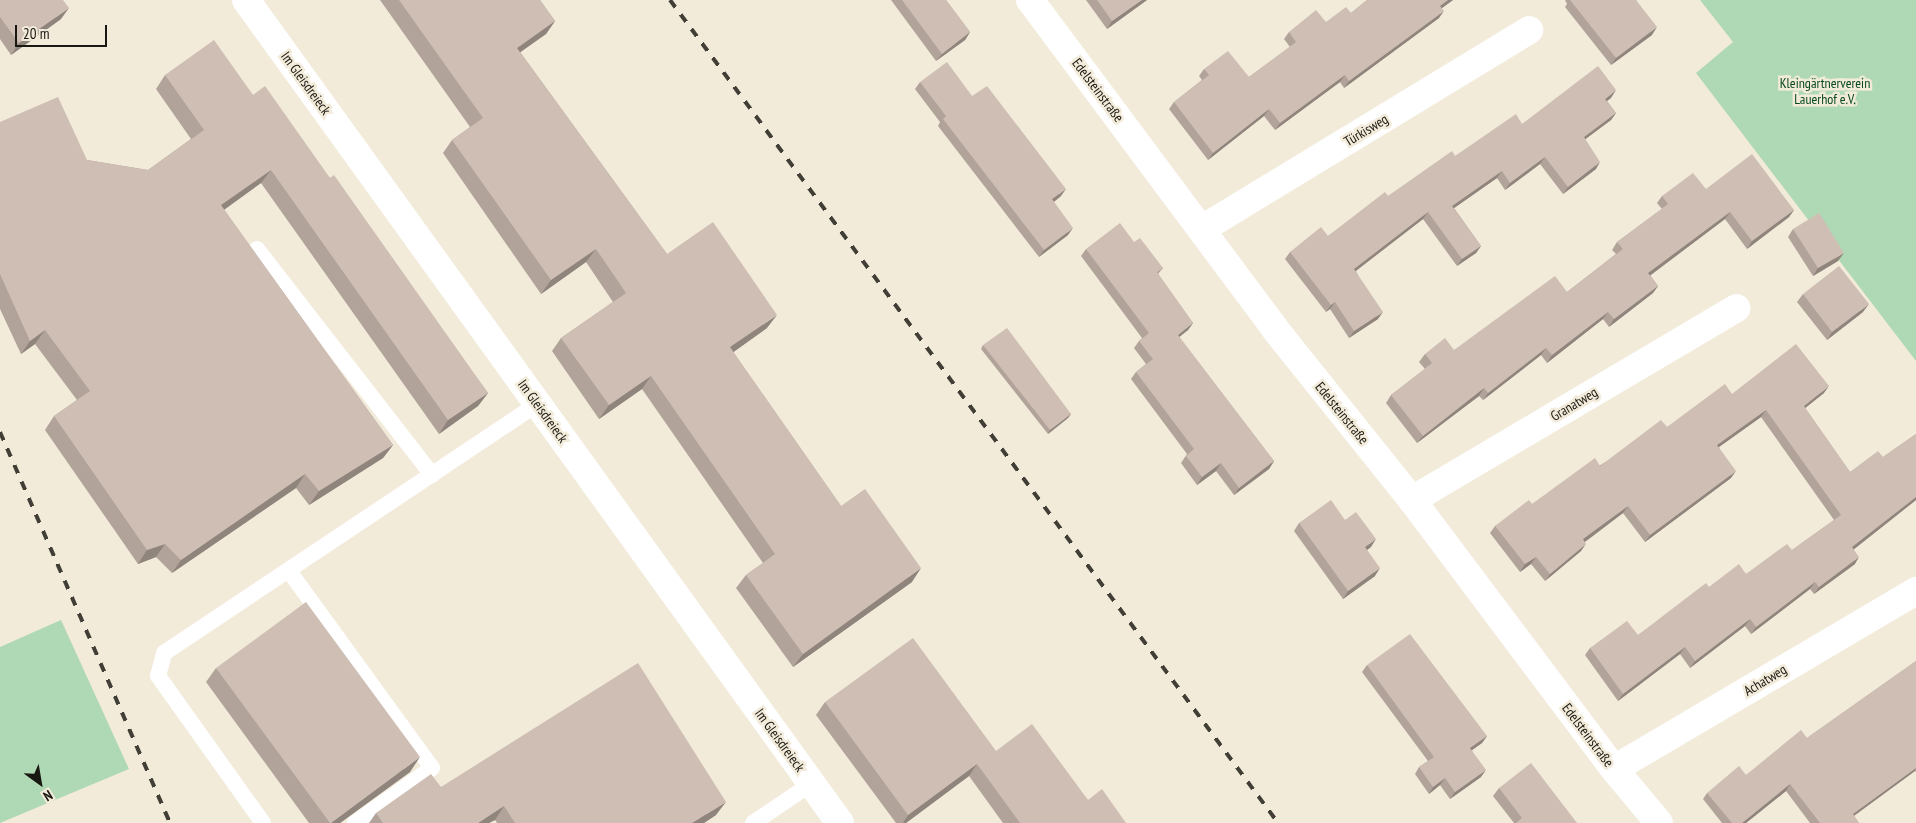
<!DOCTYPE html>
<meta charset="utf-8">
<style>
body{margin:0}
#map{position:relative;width:1916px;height:823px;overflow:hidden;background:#f2ebda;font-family:"PT Sans Narrow",sans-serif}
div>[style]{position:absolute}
.green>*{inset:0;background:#afd8b4}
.service>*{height:16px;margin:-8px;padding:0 8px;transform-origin:8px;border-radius:8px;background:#fff}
.minor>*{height:28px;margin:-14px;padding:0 14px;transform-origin:14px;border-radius:14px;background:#fff}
.rail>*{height:4px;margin-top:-2px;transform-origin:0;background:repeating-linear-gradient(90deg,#413e36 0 9px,transparent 0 18px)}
.wall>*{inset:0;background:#b1a39a}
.shaded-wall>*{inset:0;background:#90857d}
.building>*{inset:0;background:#cebeb3}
span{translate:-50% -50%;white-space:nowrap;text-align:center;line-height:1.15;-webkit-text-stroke:5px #f2ebda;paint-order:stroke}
.street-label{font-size:14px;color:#191711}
.park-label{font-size:14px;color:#074a1d}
.north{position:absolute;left:15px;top:758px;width:50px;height:50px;-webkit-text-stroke:4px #f2ebda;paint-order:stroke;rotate:148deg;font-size:14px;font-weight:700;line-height:20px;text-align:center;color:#191711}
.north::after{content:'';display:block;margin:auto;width:18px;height:22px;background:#191711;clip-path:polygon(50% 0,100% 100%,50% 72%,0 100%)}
.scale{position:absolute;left:15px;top:25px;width:92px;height:22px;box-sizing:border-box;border:2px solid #191711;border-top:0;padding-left:6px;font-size:15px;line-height:18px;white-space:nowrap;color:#191711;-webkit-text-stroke:4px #f2ebda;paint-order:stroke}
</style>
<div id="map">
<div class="green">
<div style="clip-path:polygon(1700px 0,1916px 0,1916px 361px,1696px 73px,1733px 42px)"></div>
<div style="clip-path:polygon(61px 620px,129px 769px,0 823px,0 647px)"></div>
</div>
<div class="service">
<div style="left:257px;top:249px;width:286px;rotate:52.2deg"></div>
<div style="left:289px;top:571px;width:243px;rotate:54deg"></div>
<div style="left:432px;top:768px;width:95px;rotate:144.5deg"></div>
<div style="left:263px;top:823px;width:181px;rotate:-125.5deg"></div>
<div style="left:158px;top:676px;width:24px;rotate:-75deg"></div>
<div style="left:164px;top:653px;width:448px;rotate:-33.7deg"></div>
<div style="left:753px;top:823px;width:70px;rotate:-33.9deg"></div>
</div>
<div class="minor">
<div style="left:246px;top:0;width:1015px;rotate:54.18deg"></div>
<div style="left:1030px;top:0;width:410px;rotate:53.3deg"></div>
<div style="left:1275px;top:329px;width:219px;rotate:51.3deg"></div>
<div style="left:1412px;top:500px;width:336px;rotate:53.1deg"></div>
<div style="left:1614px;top:769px;width:70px;rotate:50.2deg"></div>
<div style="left:1202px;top:229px;width:383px;rotate:-31.3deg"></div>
<div style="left:1412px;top:500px;width:377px;rotate:-30.6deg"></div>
<div style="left:1614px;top:769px;width:351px;rotate:-30.5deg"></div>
</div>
<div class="rail">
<div style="left:670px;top:0;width:1023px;rotate:53.54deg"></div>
<div style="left:0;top:432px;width:426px;rotate:66.5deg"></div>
</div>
<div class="wall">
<div style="clip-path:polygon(0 0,61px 19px,11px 55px,0 39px)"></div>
<div style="clip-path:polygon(380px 0,540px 0,555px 21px,546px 34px,520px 52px,667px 254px,767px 328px,733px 352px,841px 506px,912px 582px,793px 667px,736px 588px,746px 575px,763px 563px,642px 389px,599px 419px,552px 351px,561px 338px,613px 302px,586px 262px,541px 294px,443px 153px,452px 140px,470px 127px)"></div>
<div style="clip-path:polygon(891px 0,946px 0,970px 32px,965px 40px,936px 61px)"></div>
<div style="clip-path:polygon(1086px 0,1147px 0,1107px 29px)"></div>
<div style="clip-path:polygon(1367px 0,1453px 0,1442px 8px,1439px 18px,1344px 88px,1340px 82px,1275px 130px,1264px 116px,1208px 160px,1169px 109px,1174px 102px,1202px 80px,1199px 76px,1204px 69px,1249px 77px,1290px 47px,1284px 39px,1289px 32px,1326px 22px,1351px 13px)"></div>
<div style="clip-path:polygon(1565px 0,1636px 0,1652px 35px,1611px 65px,1565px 7px,1567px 4px)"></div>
<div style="clip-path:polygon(165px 75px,253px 95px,330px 178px,488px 393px,478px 406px,439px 434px,261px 183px,224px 210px,393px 445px,383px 458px,309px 505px,296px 488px,172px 573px,156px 557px,138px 564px,45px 430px,54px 416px,77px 400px,35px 344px,21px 354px,0 309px,0 122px,87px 160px,148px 170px,191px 139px,156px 89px)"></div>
<div style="clip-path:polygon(920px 82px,972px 96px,1061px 196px,1054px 202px,1068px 235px,1039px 257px,938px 126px,940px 122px,915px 89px)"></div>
<div style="clip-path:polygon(1611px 98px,1607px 101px,1616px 113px,1611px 120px,1585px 139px,1596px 169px,1563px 194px,1540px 164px,1505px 190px,1497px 178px,1454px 208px,1481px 246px,1476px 253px,1457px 266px,1423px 219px,1356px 271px,1378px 319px,1349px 338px,1330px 309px,1326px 312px,1285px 259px,1290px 252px,1328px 236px,1388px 196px,1455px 156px,1522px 124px)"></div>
<div style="clip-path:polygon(1706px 189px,1794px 210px,1789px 217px,1747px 249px,1725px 219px,1650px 275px,1658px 286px,1653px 293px,1609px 327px,1603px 319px,1547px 363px,1541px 355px,1483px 400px,1479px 396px,1417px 443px,1386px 403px,1391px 395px,1425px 369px,1419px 362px,1425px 354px,1454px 350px,1567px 292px,1616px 254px,1612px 250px,1617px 242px,1662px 209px,1657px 203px,1662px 196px)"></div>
<div style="clip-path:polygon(1793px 229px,1838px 261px,1813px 276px,1788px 237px)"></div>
<div style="clip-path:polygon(1134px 242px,1163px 268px,1158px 274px,1193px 323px,1188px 330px,1179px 337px,1274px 461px,1269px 469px,1234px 495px,1216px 471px,1197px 485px,1181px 463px,1187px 454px,1131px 379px,1136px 372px,1146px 364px,1134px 348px,1139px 341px,1142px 338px,1081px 256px,1086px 249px)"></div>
<div style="clip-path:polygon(1803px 294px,1863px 312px,1827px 340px,1797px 302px)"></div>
<div style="clip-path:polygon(983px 345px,1071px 414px,1068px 418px,1048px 434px,981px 349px)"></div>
<div style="clip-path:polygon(1824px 393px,1805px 408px,1850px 472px,1883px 457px,1916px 434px,1916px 500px,1854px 549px,1855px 564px,1814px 594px,1810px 589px,1751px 634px,1745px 626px,1690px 668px,1680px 654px,1618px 701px,1585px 655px,1590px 648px,1638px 635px,1709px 587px,1746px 574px,1792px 550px,1834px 520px,1761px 417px,1719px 447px,1731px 478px,1645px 542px,1623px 513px,1585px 542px,1581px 551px,1545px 581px,1531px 564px,1520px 572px,1490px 533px,1495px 526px,1532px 504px,1667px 427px,1732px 394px)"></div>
<div style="clip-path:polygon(1345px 520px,1371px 547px,1367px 550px,1375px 576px,1343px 599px,1294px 531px,1299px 523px)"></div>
<div style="clip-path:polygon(1916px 661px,1916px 772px,1915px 771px,1854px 816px,1859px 823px,1810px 823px,1786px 791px,1746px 823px,1722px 823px,1703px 799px,1707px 793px,1746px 775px,1807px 738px)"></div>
<div style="clip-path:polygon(1367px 665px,1487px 736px,1482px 743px,1472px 750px,1481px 777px,1450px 799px,1440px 785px,1429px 794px,1415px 774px,1419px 767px,1428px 761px,1362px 672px)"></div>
<div style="clip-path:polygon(216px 668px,410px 772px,340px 823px,309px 823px,206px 682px)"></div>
<div style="clip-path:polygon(825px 702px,996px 751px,1088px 800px,1126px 823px,1003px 823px,969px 776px,906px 823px,896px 823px,816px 715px)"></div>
<div style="clip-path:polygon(441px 787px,716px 815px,704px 823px,497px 823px,495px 820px,489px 823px,369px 823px,376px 813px)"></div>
<div style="clip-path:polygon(1499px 788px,1577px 823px,1514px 823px,1493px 796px)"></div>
</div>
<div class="shaded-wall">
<div style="clip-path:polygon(1142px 0,1147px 0,1107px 29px,1112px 21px)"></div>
<div style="clip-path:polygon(1448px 0,1453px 0,1435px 13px,1440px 6px)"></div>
<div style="clip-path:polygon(69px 8px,61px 19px,11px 55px,19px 43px)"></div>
<div style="clip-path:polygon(1444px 11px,1439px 18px,1344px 88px,1349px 81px)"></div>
<div style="clip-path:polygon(555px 21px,546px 34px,508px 61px,517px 48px)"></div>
<div style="clip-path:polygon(1657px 27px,1652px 35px,1611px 65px,1616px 58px)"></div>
<div style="clip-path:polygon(970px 32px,965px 40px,936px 61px,942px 54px)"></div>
<div style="clip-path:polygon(1345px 75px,1340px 82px,1275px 130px,1280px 123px)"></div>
<div style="clip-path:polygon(1616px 90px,1611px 98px,1600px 106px,1605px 99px)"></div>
<div style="clip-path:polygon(1269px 109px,1264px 116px,1208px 160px,1213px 153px)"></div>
<div style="clip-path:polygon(1616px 113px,1611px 120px,1579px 144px,1584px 137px)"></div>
<div style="clip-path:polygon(1545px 157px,1540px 164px,1505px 190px,1510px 183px)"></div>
<div style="clip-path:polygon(1600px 162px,1596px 169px,1563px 194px,1568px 187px)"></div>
<div style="clip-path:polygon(271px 170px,261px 183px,211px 219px,221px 205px)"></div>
<div style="clip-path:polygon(1502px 171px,1497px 178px,1447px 213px,1452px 206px)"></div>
<div style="clip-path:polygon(1066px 189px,1061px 196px,1047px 207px,1052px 199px)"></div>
<div style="clip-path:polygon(1794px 210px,1789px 217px,1747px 249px,1752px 241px)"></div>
<div style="clip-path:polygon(1428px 212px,1423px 219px,1349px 276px,1354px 269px)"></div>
<div style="clip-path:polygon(1730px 212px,1725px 219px,1643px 281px,1648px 273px)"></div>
<div style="clip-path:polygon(1073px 228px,1068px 235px,1039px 257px,1044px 250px)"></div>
<div style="clip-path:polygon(1481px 246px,1476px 253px,1457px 266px,1462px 259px)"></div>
<div style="clip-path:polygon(596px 249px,586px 262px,541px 294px,551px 280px)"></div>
<div style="clip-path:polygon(1844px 253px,1838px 261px,1813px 276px,1818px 268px)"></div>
<div style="clip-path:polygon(1658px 286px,1653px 293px,1609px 327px,1614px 319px)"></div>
<div style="clip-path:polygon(1335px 302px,1330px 309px,1326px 312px,1331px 305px)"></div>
<div style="clip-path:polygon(1869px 304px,1863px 312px,1827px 340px,1832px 332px)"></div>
<div style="clip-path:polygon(1383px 312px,1378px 319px,1349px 338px,1354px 331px)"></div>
<div style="clip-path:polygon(1608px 312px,1603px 319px,1547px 363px,1552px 355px)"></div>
<div style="clip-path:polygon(777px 315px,767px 328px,721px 361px,730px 347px)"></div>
<div style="clip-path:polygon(1193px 323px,1188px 330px,1173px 342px,1178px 335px)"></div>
<div style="clip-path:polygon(45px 330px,35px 344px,21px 354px,30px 341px)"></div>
<div style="clip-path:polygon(1546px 348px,1541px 355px,1483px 400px,1488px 393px)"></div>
<div style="clip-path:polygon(651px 376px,642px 389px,599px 419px,609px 405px)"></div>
<div style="clip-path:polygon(1829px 386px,1824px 393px,1799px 413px,1804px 406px)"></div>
<div style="clip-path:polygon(1484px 388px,1479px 396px,1417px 443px,1423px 436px)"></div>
<div style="clip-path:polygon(488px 393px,478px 406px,439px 434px,448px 420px)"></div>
<div style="clip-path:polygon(1766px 410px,1761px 417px,1712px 452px,1717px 445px)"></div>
<div style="clip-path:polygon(1071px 414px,1068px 418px,1048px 434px,1050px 430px)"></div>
<div style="clip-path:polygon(393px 445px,383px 458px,309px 505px,319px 491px)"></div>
<div style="clip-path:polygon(1274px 461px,1269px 469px,1234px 495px,1239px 488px)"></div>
<div style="clip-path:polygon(1221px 463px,1216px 471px,1197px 485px,1202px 477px)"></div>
<div style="clip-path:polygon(1736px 471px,1731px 478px,1645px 542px,1650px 535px)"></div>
<div style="clip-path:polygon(305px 474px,296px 488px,172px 573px,181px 560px)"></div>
<div style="clip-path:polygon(1916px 497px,1916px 500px,1848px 554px,1852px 547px)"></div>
<div style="clip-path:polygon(1628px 506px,1623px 513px,1578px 547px,1583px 539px)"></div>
<div style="clip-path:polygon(1376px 539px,1371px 547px,1360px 555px,1365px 547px)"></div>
<div style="clip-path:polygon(165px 544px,156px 557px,138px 564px,147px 550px)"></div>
<div style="clip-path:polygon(1586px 544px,1581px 551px,1545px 581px,1550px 574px)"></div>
<div style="clip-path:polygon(1536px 557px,1531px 564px,1520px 572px,1525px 564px)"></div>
<div style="clip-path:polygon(1859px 557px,1855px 564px,1814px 594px,1819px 587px)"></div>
<div style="clip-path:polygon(921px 568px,912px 582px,793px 667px,803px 654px)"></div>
<div style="clip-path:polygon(1380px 568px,1375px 576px,1343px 599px,1348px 591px)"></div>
<div style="clip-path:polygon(1815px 582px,1810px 589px,1751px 634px,1756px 627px)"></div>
<div style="clip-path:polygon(1750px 619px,1745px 626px,1690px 668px,1695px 661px)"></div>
<div style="clip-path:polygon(1685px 647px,1680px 654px,1618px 701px,1623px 694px)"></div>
<div style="clip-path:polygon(1487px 736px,1482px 743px,1465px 755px,1470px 748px)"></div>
<div style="clip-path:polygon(420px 757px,410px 772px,340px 823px,331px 823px)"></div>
<div style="clip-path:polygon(977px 764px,969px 776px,906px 823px,903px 823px,908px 815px)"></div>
<div style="clip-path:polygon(1916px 768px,1915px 771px,1848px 820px,1853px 814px)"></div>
<div style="clip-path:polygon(1486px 770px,1481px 777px,1450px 799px,1455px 792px)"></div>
<div style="clip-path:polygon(1445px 778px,1440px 785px,1429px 794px,1433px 787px)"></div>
<div style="clip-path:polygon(1790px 784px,1786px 791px,1746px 823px,1742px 823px)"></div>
<div style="clip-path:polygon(726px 802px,716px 815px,704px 823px,692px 823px)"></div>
<div style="clip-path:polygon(504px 806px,495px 820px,489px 823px,478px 823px)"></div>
</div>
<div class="building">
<div style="clip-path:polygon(0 0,63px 0,69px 8px,19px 43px,0 17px)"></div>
<div style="clip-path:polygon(399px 0,540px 0,555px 21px,517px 48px,667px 254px,713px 222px,777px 315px,730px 347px,841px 506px,865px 489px,921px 568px,803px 654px,746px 575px,775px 554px,651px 376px,609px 405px,561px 338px,626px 293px,596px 249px,551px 280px,452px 140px,483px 118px)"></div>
<div style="clip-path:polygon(902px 0,946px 0,970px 32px,942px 54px)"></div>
<div style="clip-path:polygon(1097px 0,1142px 0,1112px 21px)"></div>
<div style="clip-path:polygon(1367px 0,1448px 0,1440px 6px,1444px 11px,1349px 81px,1345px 75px,1280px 123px,1269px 109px,1213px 153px,1174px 102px,1209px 75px,1204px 69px,1228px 51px,1249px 77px,1296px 42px,1289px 32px,1316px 10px,1326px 22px,1346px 7px,1351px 13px)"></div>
<div style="clip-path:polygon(1570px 0,1636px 0,1657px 27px,1616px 58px)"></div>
<div style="clip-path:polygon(214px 40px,253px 95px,265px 86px,330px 178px,334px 175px,488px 393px,448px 420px,271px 170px,221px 205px,393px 445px,319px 491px,305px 474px,181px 560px,165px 544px,147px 550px,54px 416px,90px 391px,45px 330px,30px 341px,0 274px,0 122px,58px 97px,87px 160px,148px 170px,204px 130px,165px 75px)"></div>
<div style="clip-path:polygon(947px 62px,972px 96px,987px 86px,1066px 189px,1052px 199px,1073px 228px,1044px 250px,943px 119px,946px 116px,920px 82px)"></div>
<div style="clip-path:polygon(1598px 66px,1616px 90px,1605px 99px,1616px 113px,1584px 137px,1600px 162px,1568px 187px,1545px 157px,1510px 183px,1502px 171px,1452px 206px,1481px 246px,1462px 259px,1428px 212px,1354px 269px,1383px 312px,1354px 331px,1335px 302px,1331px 305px,1290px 252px,1321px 227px,1328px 236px,1385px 192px,1388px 196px,1452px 151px,1455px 156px,1516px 114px,1522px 124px)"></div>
<div style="clip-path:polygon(1752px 154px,1794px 210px,1752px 241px,1730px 212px,1648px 273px,1658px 286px,1614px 319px,1608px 312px,1552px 355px,1546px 348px,1488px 393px,1484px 388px,1423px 436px,1391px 395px,1432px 363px,1425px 354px,1445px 338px,1454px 350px,1555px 276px,1567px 292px,1623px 249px,1617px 242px,1668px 204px,1662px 196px,1693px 173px,1706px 189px)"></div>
<div style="clip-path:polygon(1819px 213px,1844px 253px,1818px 268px,1793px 229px)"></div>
<div style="clip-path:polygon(1120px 223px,1134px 242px,1140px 238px,1163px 268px,1157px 272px,1193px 323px,1178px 335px,1274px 461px,1239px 488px,1221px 463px,1202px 477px,1186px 456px,1194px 449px,1136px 372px,1153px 359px,1139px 341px,1149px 333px,1086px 249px)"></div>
<div style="clip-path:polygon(1839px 266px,1869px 304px,1832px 332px,1803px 294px)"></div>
<div style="clip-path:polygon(1007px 328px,1071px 414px,1050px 430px,983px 345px)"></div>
<div style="clip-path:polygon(1796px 344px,1829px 386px,1804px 406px,1850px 472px,1878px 451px,1883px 457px,1916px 434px,1916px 497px,1852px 547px,1859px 557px,1819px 587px,1815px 582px,1756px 627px,1750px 619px,1695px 661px,1685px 647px,1623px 694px,1590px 648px,1627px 621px,1638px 635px,1706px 583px,1709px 587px,1739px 564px,1746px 574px,1787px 544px,1792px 550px,1841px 515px,1766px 410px,1717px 445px,1736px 471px,1650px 535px,1628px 506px,1583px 539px,1586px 544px,1550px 574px,1536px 557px,1525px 564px,1495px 526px,1529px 500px,1532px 504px,1595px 458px,1600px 466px,1661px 420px,1667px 427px,1725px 384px,1732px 394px)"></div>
<div style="clip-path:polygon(1331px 500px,1345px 520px,1356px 512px,1376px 539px,1365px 547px,1380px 568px,1348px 591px,1299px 523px)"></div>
<div style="clip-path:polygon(306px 602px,420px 757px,331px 823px,330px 823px,216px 668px)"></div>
<div style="clip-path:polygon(1410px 634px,1487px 736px,1470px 748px,1486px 770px,1455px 792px,1445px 778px,1433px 787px,1419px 767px,1434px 757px,1367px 665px)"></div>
<div style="clip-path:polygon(913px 638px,996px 751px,1032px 724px,1088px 800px,1102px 789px,1126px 823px,1020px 823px,977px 764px,908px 815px,825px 702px)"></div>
<div style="clip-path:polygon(1916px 661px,1916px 768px,1853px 814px,1859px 823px,1820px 823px,1790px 784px,1742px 823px,1732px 823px,1707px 793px,1739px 766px,1746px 775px,1801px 730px,1807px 738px)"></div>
<div style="clip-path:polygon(638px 663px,726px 802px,692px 823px,515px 823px,504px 806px,478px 823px,383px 823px,376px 813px,431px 774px,441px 787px)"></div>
<div style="clip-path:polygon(1531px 763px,1577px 823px,1516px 823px,1522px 818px,1499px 788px)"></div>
</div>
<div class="street-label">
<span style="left:306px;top:83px;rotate:54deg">Im Gleisdreieck</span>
<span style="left:1098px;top:90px;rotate:53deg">Edelsteinstraße</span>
<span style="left:1366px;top:130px;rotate:-31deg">Türkisweg</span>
<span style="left:1574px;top:404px;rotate:-31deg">Granatweg</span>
<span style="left:543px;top:411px;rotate:54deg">Im Gleisdreieck</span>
<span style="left:1342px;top:413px;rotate:51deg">Edelsteinstraße</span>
<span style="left:1765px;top:680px;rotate:-31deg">Achatweg</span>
<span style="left:1588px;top:735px;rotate:53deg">Edelsteinstraße</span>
<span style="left:780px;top:740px;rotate:54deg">Im Gleisdreieck</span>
</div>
<div class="park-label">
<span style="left:1825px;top:91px">Kleingärtnerverein<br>Lauerhof e.V.</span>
</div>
<div class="north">N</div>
<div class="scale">20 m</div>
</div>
